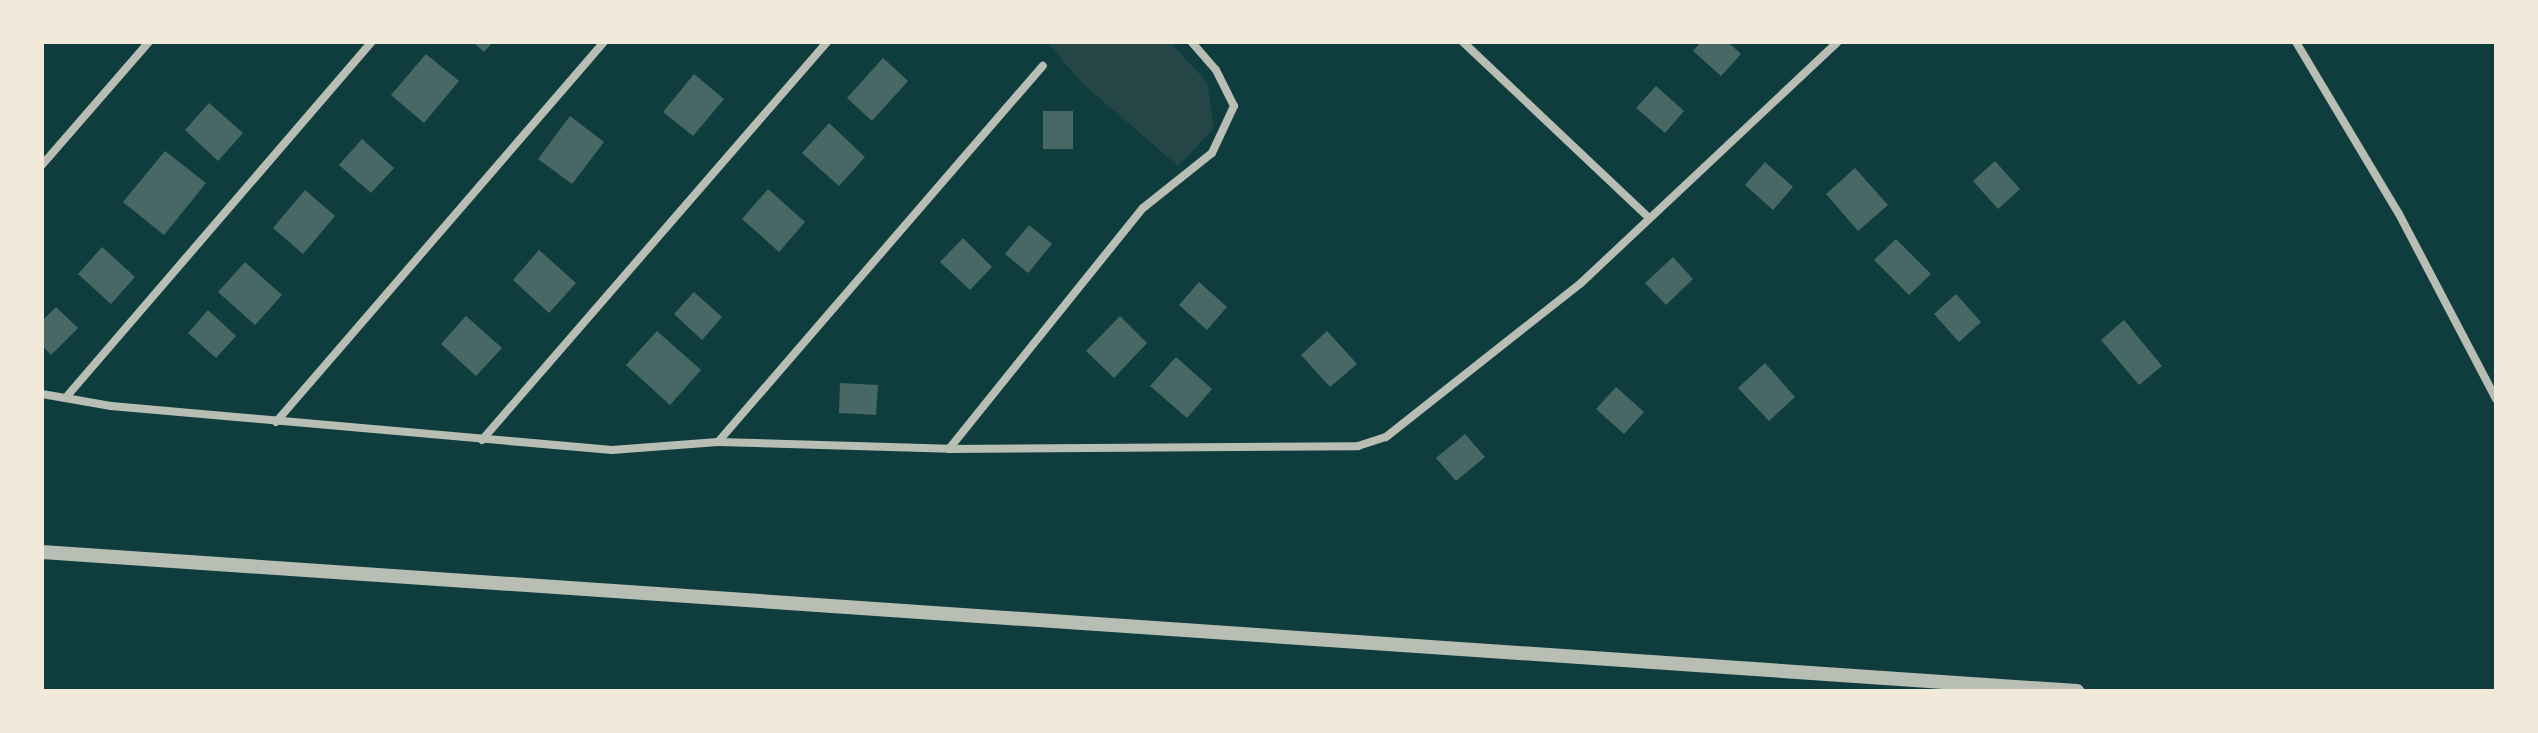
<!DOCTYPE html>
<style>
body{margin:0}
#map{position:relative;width:2538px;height:733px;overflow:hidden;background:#0f3d3e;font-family:"Work Sans",sans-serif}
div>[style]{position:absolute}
.green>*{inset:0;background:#244646}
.building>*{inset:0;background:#486865}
.minor>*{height:8px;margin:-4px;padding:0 4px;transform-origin:4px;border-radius:4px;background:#b8beb3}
.tertiary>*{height:14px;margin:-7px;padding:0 7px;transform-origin:7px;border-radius:7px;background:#b8beb3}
span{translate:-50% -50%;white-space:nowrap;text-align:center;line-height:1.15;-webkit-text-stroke:7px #f1e9da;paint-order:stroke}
.frame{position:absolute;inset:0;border:44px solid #f1e9da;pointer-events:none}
</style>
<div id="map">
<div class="green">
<div style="clip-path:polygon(1047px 42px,1170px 42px,1207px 82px,1214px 128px,1178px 166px,1082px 83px)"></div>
</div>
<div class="building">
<div style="clip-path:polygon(473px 42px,493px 42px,484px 52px)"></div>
<div style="clip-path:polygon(1701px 42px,1728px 42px,1741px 54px,1721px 76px,1693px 51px)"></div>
<div style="clip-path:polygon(426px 54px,459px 81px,424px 123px,391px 95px)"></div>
<div style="clip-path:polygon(883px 58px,908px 81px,872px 121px,847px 98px)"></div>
<div style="clip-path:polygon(694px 74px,724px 99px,693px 136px,663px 112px)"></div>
<div style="clip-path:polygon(1656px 86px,1684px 111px,1665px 133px,1636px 108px)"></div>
<div style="clip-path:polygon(209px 103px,243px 133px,218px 161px,185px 130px)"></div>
<div style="clip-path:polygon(1043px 111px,1073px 111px,1073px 149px,1043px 149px)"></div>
<div style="clip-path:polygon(570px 116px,604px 142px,572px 184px,538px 159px)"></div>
<div style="clip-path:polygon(829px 123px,865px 157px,839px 186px,802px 153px)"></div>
<div style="clip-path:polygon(362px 139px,394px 168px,371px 193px,339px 165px)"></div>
<div style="clip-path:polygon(165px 151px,206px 183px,164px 235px,123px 202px)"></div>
<div style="clip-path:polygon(1995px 161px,2020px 189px,1998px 209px,1973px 181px)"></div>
<div style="clip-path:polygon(1765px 162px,1793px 187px,1773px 210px,1745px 185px)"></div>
<div style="clip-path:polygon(1855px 168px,1888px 205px,1858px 231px,1826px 194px)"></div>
<div style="clip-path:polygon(768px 189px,805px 222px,779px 252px,742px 219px)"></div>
<div style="clip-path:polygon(305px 190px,335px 216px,303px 254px,273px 228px)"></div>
<div style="clip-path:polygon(1029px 225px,1052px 244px,1028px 273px,1005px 254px)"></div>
<div style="clip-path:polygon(963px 238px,992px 267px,970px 290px,940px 262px)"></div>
<div style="clip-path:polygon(1896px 239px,1931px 274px,1909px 295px,1874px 260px)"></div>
<div style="clip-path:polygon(102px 247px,135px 277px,111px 304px,78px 274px)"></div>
<div style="clip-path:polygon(539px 250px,576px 283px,549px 313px,513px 280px)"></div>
<div style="clip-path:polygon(1673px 257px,1693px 279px,1666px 305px,1645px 283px)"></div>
<div style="clip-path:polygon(245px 262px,282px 295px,255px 325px,218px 292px)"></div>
<div style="clip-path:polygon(1199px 282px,1227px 307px,1207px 330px,1179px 305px)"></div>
<div style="clip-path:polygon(694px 292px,722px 317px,702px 340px,674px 314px)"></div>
<div style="clip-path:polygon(1956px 294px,1981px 322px,1959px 342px,1934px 314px)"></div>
<div style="clip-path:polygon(56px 307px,78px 328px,51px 355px,42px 346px,42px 321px)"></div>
<div style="clip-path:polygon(208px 310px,236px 336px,216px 358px,188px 333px)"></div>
<div style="clip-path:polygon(466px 316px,502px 348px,476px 376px,441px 344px)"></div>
<div style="clip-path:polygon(1120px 316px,1147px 343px,1114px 378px,1086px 351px)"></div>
<div style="clip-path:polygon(2124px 320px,2162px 366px,2139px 385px,2101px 340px)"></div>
<div style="clip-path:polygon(657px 331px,701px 370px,670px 405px,626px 365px)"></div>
<div style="clip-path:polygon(1327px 331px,1357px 364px,1330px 387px,1301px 355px)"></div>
<div style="clip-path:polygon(1176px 357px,1212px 389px,1187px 418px,1150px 386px)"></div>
<div style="clip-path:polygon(1765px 363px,1795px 397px,1769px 421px,1738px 388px)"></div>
<div style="clip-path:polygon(840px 383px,878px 385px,876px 415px,839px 413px)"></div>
<div style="clip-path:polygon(1616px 387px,1644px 412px,1624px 434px,1596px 409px)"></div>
<div style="clip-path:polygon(1465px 434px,1485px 457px,1456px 481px,1436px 458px)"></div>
</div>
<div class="minor">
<div style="left:1463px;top:42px;width:256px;rotate:43.4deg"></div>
<div style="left:2296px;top:42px;width:200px;rotate:59.1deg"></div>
<div style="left:2399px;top:214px;width:209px;rotate:62.3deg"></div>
<div style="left:42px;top:165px;width:163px;rotate:-49deg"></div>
<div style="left:42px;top:394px;width:70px;rotate:9.9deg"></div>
<div style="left:111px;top:406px;width:503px;rotate:5.02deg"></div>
<div style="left:612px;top:450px;width:106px;rotate:-4.3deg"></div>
<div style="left:718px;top:442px;width:231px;rotate:1.7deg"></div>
<div style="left:949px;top:449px;width:409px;rotate:-0.4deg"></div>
<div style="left:1358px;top:446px;width:29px;rotate:-18deg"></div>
<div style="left:1386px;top:437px;width:248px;rotate:-38.3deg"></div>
<div style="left:1581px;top:283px;width:352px;rotate:-43.2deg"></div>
<div style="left:68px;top:395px;width:466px;rotate:-49.3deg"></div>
<div style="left:276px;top:422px;width:502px;rotate:-49.2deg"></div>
<div style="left:482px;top:440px;width:527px;rotate:-49.08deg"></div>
<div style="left:718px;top:442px;width:497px;rotate:-49.2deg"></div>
<div style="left:949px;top:449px;width:309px;rotate:-51.2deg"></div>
<div style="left:1143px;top:208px;width:88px;rotate:-38.6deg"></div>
<div style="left:1212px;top:153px;width:52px;rotate:-64.9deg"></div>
<div style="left:1234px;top:106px;width:40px;rotate:-116.6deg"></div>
<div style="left:1216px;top:70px;width:37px;rotate:-131deg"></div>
</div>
<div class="tertiary">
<div style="left:42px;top:552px;width:2040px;rotate:3.91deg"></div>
</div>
<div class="frame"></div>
</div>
